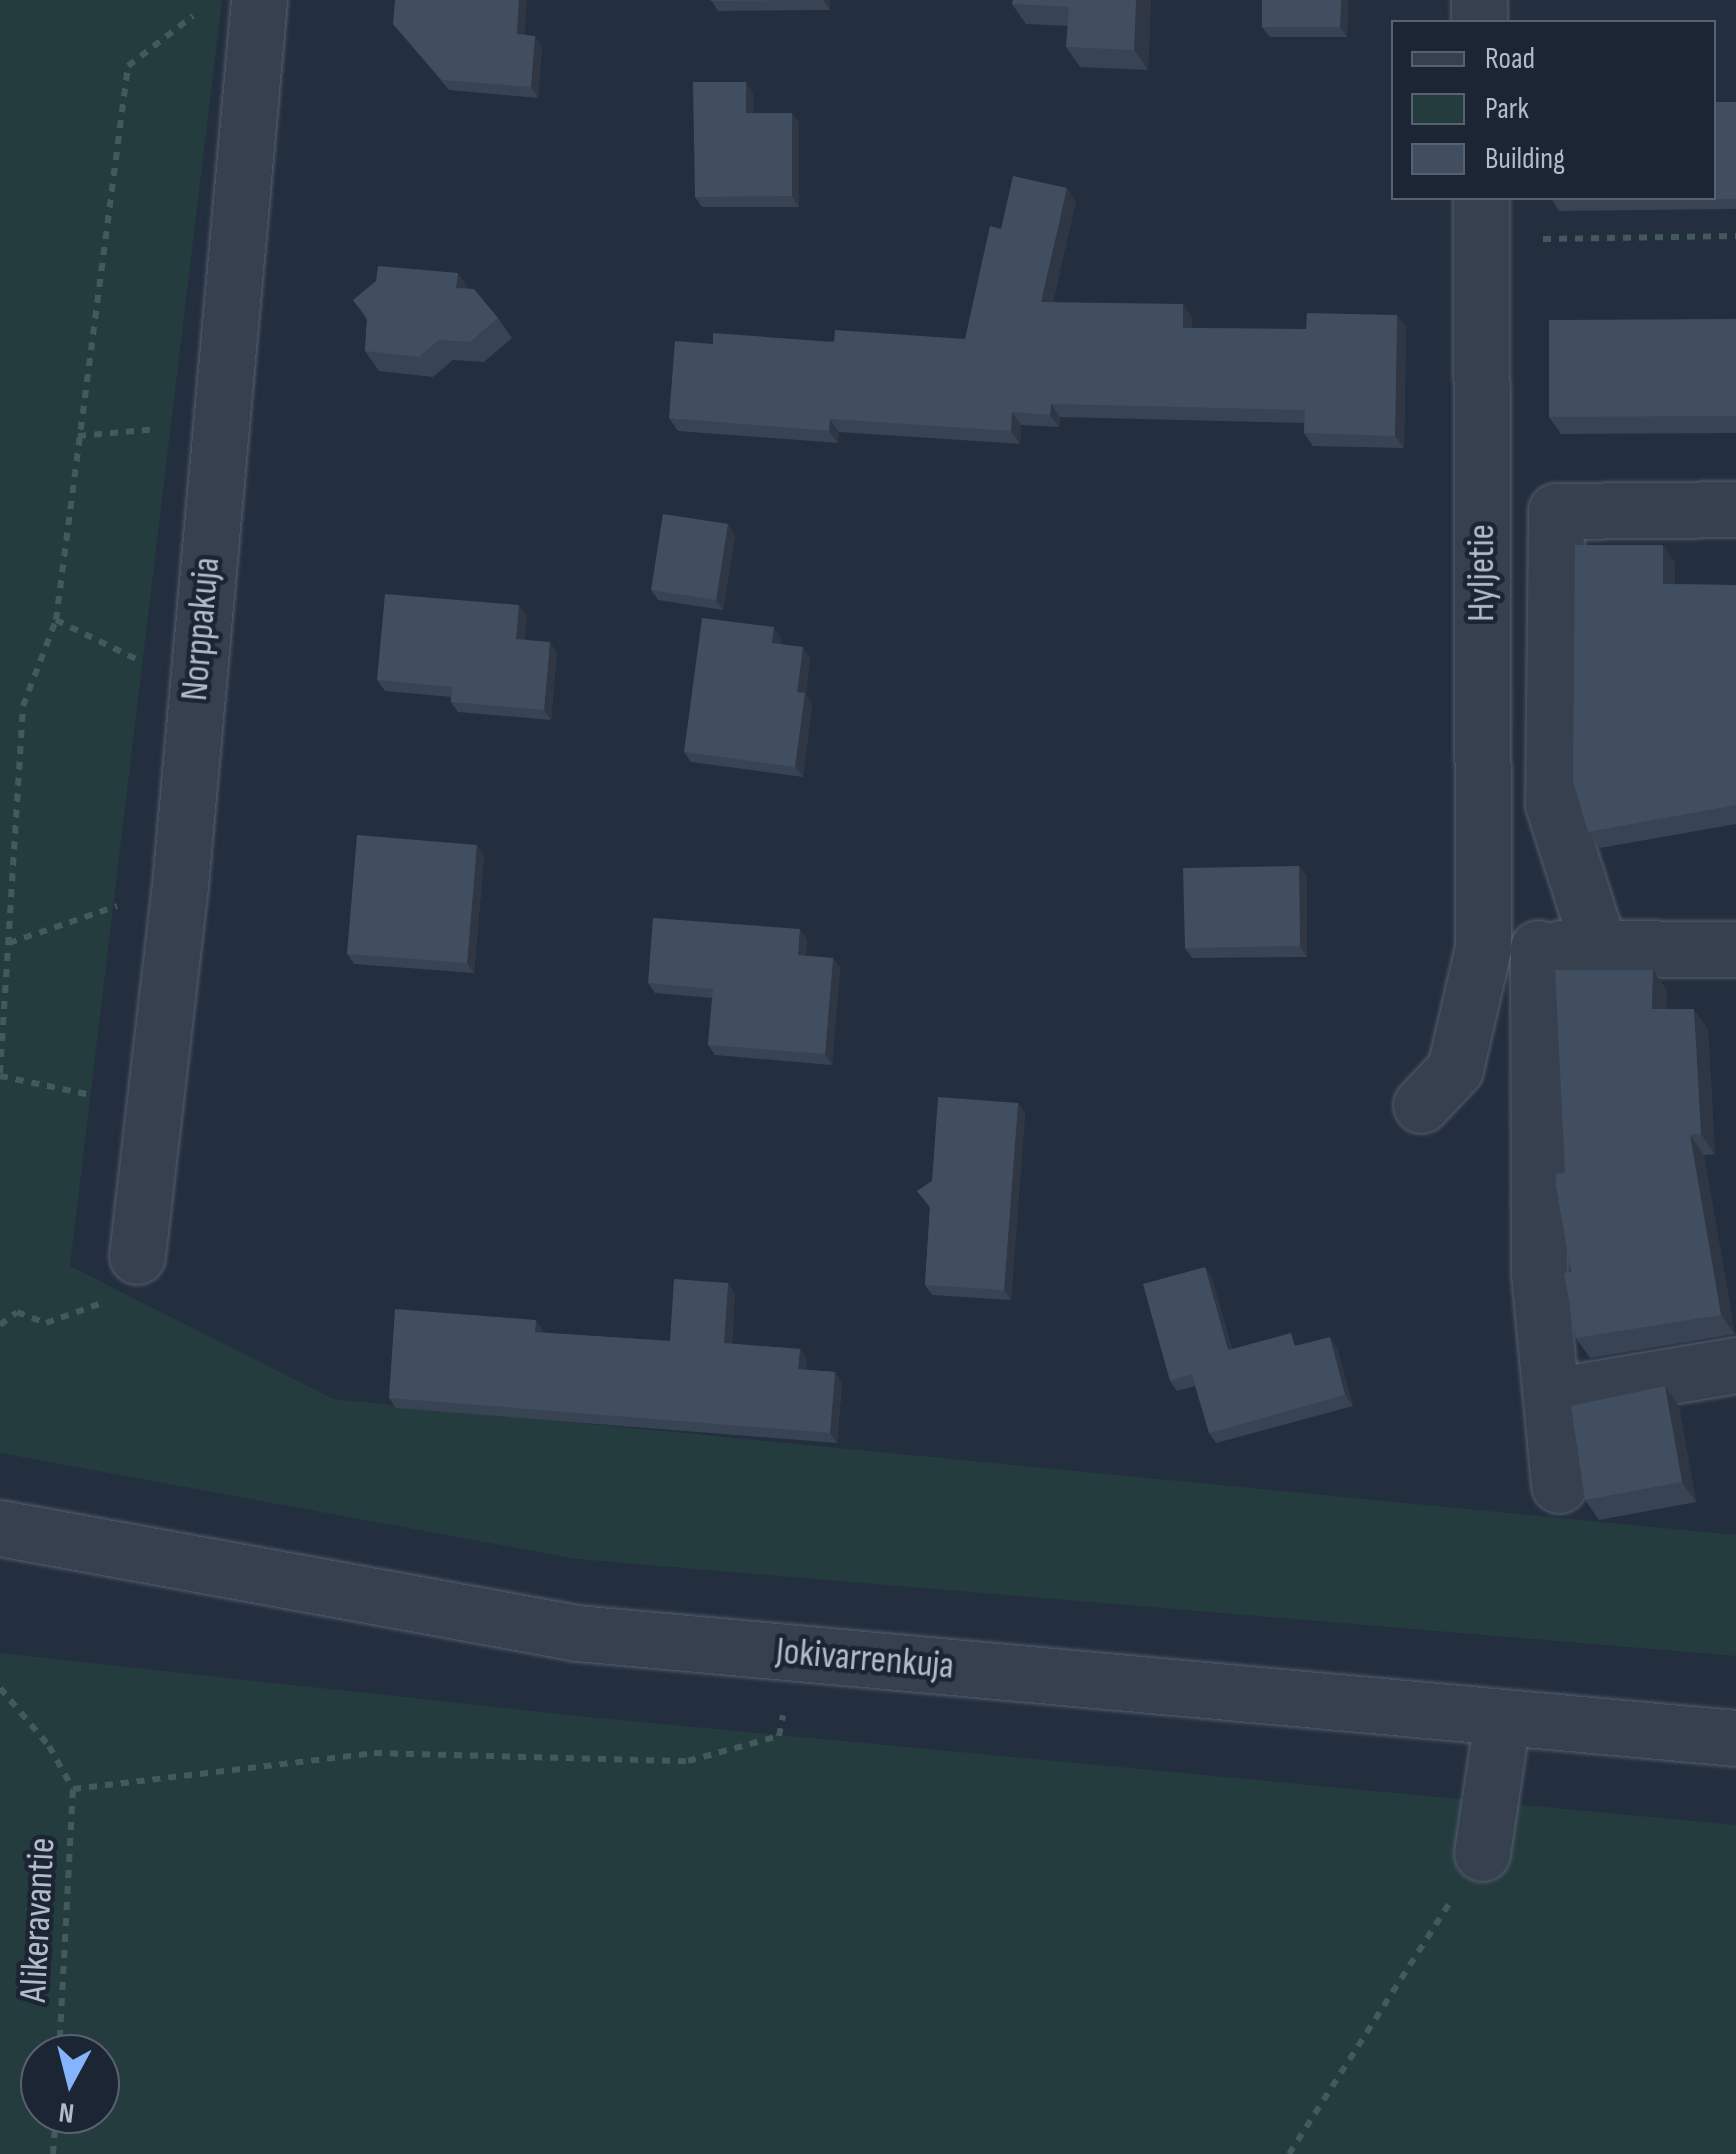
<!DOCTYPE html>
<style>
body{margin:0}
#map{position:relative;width:1736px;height:2154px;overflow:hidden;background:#232e3e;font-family:"Sofia Sans Condensed",sans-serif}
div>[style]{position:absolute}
.green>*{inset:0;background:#253c3f}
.path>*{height:6px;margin-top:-3px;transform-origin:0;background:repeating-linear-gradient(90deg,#43595c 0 8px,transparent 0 16px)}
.roads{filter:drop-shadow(0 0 2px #555e6c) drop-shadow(0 0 2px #555e6c)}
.minor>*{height:55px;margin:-27.5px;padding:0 27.5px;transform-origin:27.5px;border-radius:27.5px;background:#37404e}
.wall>*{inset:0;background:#384353}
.shaded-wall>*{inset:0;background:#2e3743}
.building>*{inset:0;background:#414e60}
span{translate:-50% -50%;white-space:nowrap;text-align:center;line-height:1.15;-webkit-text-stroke:9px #1c2533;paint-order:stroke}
.street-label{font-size:38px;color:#b3bbc9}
.legend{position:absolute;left:1391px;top:20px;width:325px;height:180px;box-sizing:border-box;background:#1c2533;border:2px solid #58616f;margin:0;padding:12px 18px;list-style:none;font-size:30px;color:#b3bbc9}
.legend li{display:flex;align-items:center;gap:20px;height:50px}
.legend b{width:50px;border:2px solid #58616f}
.north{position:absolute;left:20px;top:2034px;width:100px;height:100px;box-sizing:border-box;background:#1c2533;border:2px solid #58616f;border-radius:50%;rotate:187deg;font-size:28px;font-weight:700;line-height:40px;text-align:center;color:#b3bbc9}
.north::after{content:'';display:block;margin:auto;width:35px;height:45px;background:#85b3fc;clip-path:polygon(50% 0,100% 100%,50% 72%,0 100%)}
</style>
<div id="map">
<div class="green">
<div style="clip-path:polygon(0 0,222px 0,70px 1266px,333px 1399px,1736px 1535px,1736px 1656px,577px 1559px,0 1453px)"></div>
<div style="clip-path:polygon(evenodd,0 1653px,578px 1716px,1736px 1825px,1736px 2154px,0 2154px,0 1653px,40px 2054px,100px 2054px,100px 2114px,40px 2114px,40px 2054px)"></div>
</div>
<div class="path">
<div style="left:1543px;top:239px;width:193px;rotate:-0.9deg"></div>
<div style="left:78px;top:436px;width:80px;rotate:-5deg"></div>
<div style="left:56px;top:620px;width:89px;rotate:26deg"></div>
<div style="left:9px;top:943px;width:114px;rotate:-18.9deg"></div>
<div style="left:0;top:1073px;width:368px;rotate:-86.4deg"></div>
<div style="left:23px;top:706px;width:92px;rotate:-69deg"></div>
<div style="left:56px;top:620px;width:559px;rotate:-82.6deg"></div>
<div style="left:128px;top:66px;width:82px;rotate:-37.6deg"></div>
<div style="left:0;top:1076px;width:93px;rotate:11.8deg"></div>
<div style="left:0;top:1325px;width:21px;rotate:-37deg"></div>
<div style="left:17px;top:1312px;width:31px;rotate:21deg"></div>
<div style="left:46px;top:1323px;width:56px;rotate:-19.7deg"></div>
<div style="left:0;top:1688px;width:76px;rotate:49.8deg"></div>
<div style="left:49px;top:1746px;width:49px;rotate:60.8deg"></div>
<div style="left:73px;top:1789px;width:303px;rotate:-6.8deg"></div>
<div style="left:374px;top:1753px;width:314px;rotate:1.5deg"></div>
<div style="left:688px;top:1761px;width:94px;rotate:-15.4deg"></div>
<div style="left:779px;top:1736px;width:21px;rotate:-79deg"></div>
<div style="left:59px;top:2054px;width:265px;rotate:-87deg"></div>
<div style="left:53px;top:2154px;width:40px;rotate:-85.7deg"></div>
<div style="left:1289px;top:2154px;width:297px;rotate:-57.4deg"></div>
</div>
<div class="roads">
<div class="minor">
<div style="left:1479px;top:0;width:22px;rotate:90deg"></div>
<div style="left:1538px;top:948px;width:325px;rotate:89.8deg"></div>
<div style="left:1539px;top:1273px;width:213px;rotate:84.6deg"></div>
<div style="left:1561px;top:948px;width:175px;rotate:0.3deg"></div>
<div style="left:1599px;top:948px;width:151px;rotate:-107.7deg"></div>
<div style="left:1553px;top:804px;width:293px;rotate:-89.4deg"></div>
<div style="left:1556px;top:511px;width:180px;rotate:-0.6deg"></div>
<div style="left:1421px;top:1105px;width:50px;rotate:-46.6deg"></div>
<div style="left:1455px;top:1069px;width:124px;rotate:-77deg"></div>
<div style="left:1483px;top:948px;width:750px;rotate:-90.15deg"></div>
<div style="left:137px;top:1256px;width:373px;rotate:-83.4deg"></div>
<div style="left:180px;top:885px;width:889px;rotate:-84.9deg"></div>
<div style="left:1551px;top:1396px;width:188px;rotate:-9.5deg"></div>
<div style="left:0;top:1528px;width:586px;rotate:10.31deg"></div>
<div style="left:577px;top:1633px;width:1164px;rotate:5.18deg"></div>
<div style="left:1482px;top:1853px;width:135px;rotate:-81.5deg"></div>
</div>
</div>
<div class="wall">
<div style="clip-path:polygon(711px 0,830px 0,830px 10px,718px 11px)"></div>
<div style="clip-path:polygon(1013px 0,1151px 0,1148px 70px,1080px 67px,1066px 47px,1068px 26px,1026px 24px,1012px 4px)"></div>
<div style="clip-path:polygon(1262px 0,1348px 0,1347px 37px,1270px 37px,1262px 27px)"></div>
<div style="clip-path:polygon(393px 24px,525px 34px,542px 46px,538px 98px,449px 90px)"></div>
<div style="clip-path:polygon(753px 92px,753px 113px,792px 113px,799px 123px,799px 207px,702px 207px,695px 197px)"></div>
<div style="clip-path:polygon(1736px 102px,1736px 209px,1559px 211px,1552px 200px)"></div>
<div style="clip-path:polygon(1076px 201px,1053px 302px,1192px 317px,1192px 328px,1306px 329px,1397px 315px,1406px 327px,1404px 448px,1313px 446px,1304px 433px,1304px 423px,1060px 417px,1059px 427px,1021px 425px,1020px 444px,839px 432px,838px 443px,678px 431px,669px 418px,713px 344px,965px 339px,1001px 229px)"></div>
<div style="clip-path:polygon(458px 273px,468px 289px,498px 318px,512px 338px,484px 362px,453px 360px,433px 377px,379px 371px,365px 351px,367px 320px,353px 300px)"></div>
<div style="clip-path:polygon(1736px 319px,1736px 433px,1561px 434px,1549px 417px)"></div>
<div style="clip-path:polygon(735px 535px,723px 610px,658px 600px,651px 590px)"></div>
<div style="clip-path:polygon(1675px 562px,1675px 584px,1736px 585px,1736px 824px,1600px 848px,1588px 832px)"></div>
<div style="clip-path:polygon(527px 615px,524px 639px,557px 652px,551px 720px,458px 712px,451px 702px,451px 697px,385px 691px,377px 680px)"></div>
<div style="clip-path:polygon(781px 638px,780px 644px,810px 657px,806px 694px,812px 704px,803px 777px,691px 762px,684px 752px)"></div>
<div style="clip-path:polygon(484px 856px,474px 973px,354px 964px,347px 954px)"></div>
<div style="clip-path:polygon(1299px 866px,1307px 876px,1307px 957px,1192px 958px,1185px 948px)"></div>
<div style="clip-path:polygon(807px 939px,806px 956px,833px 958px,840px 968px,832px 1065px,715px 1055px,708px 1045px,712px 998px,655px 993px,648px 983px)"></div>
<div style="clip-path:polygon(1667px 990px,1666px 1009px,1708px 1029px,1715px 1154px,1704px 1155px,1735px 1334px,1590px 1358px,1576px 1338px,1565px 1173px)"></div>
<div style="clip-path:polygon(1018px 1103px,1025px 1113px,1011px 1300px,932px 1295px,925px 1285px,930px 1208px,917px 1191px,932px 1181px)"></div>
<div style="clip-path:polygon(1205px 1267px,1212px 1278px,1232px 1349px,1299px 1345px,1337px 1347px,1353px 1406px,1216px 1443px,1209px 1433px,1195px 1386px,1177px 1391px,1170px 1381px)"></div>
<div style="clip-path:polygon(728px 1283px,735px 1294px,732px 1344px,800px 1349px,807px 1359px,806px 1370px,835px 1372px,842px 1383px,837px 1443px,396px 1408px,389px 1398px,536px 1320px,543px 1333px,670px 1341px)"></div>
<div style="clip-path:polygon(1679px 1406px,1696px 1502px,1599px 1520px,1585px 1500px)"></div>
</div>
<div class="shaded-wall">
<div style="clip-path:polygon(519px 0,527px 0,524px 44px,517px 34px)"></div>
<div style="clip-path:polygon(823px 0,830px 0,830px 10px)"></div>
<div style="clip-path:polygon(1136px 0,1151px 0,1148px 70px,1134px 50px)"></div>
<div style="clip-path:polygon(1341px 0,1348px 0,1347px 37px,1340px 27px)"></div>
<div style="clip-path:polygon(535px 36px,542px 46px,538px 98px,531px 87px)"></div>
<div style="clip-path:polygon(746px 82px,753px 92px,754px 123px,746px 113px)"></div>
<div style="clip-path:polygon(792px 113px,799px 123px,799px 207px,792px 196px)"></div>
<div style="clip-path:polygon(1067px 188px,1076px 201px,1050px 314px,1041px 302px)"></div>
<div style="clip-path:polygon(458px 273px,471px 293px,456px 288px)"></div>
<div style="clip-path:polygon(1183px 304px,1192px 317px,1192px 341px,1183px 328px)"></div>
<div style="clip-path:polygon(1397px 315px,1406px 327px,1404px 448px,1395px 436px)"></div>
<div style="clip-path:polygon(1051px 404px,1060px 417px,1059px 427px,1050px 415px)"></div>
<div style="clip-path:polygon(1012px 412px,1021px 425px,1020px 444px,1011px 431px)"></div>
<div style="clip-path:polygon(830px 419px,839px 432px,838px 443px,829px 431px)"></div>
<div style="clip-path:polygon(728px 524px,735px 535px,723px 610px,716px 600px)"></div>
<div style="clip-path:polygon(1663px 545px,1675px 562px,1675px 600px,1663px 584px)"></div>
<div style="clip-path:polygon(519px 605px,527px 615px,524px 649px,516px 639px)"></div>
<div style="clip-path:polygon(774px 627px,781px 638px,779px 653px,772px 643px)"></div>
<div style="clip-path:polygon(550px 642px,557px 652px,551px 720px,544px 710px)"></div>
<div style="clip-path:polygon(803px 647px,810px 657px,806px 694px,812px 704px,803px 777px,795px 767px,797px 692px)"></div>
<div style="clip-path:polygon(477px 845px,484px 856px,474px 973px,467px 963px)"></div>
<div style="clip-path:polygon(1299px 866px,1307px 876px,1307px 957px,1300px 946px)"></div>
<div style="clip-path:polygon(800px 929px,807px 939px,805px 965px,798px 955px)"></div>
<div style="clip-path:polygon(833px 958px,840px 968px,832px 1065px,825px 1054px)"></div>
<div style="clip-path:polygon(1653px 970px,1667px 990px,1666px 1029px,1652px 1009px)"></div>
<div style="clip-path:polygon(1694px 1009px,1708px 1029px,1715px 1154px,1701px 1134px)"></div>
<div style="clip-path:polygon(1018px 1103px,1025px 1113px,1011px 1300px,1004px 1290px)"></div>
<div style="clip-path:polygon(1690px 1135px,1704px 1155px,1735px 1334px,1721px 1315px)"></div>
<div style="clip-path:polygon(1205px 1267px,1212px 1278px,1235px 1361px,1228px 1350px)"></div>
<div style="clip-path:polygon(728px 1283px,735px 1294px,731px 1353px,724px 1343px)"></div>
<div style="clip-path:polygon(536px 1320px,543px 1330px,542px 1342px,535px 1332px)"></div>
<div style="clip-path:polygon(1330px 1337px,1337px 1347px,1353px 1406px,1345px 1395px)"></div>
<div style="clip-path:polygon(800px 1349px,807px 1359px,806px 1379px,798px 1369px)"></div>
<div style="clip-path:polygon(835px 1372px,842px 1383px,837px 1443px,830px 1433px)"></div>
<div style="clip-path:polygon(1665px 1386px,1679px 1406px,1696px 1502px,1682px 1482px)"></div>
</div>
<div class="building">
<div style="clip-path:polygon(395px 0,519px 0,517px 34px,535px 36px,531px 87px,442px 80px,393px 24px)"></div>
<div style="clip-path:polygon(711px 0,809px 0,711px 1px)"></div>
<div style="clip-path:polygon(1013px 0,1136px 0,1134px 50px,1066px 47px,1069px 7px,1012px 4px)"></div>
<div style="clip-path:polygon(1262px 0,1341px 0,1340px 27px,1262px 27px)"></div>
<div style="clip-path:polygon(693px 82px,746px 82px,746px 113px,792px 113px,792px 196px,695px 197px)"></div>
<div style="clip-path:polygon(1714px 102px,1736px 102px,1736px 199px,1552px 200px,1552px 198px,1714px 198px)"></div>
<div style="clip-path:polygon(1013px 176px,1067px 188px,1041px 302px,1183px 304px,1183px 328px,1306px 329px,1307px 313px,1397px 315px,1395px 436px,1304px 433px,1305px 410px,1051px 404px,1050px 415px,1012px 412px,1011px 431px,830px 419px,829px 431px,669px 418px,675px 341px,713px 344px,713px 333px,834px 342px,835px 330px,965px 339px,990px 226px,1001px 229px)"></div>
<div style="clip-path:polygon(378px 266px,458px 273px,456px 288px,474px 289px,498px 318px,470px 342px,439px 340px,419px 357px,365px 351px,367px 317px,353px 300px,376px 281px)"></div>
<div style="clip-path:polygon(1736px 319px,1736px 416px,1549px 417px,1549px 320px)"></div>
<div style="clip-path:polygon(663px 514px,728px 524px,716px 600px,651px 590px)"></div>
<div style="clip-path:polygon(1575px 545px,1663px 545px,1663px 584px,1736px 585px,1736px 805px,1588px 832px,1573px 781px)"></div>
<div style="clip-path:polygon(385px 594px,519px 605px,516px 639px,550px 642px,544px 710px,451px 702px,452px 687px,377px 680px)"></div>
<div style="clip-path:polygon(702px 618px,774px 627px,772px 643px,803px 647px,797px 692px,805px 693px,795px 767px,684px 752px)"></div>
<div style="clip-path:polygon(357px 835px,477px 845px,467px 963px,347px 954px)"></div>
<div style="clip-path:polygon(1299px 866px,1300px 946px,1185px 948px,1183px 868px)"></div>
<div style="clip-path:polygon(653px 918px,800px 929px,798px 955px,833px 958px,825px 1054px,708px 1045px,713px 989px,648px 983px)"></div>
<div style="clip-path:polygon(1555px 970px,1653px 970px,1652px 1009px,1694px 1009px,1701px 1134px,1690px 1135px,1721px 1315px,1576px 1338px,1564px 1273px,1571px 1272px,1556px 1186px,1556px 1174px,1565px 1173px)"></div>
<div style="clip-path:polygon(938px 1097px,1018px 1103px,1004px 1290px,925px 1285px,930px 1206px,917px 1191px,932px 1181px)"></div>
<div style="clip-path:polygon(1205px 1267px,1228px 1350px,1291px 1333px,1295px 1346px,1330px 1337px,1345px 1395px,1209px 1433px,1192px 1374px,1170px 1381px,1143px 1284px)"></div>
<div style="clip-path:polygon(674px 1279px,728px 1283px,724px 1343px,800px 1349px,798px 1369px,835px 1372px,830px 1433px,389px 1398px,395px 1309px,536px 1320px,535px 1332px,670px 1341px)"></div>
<div style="clip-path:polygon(1665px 1386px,1682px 1482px,1585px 1500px,1571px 1406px)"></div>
</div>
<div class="street-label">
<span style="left:1482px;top:573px;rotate:-90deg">Hyljetie</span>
<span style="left:201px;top:629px;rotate:-85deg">Norppakuja</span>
<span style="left:865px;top:1659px;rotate:5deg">Jokivarrenkuja</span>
<span style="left:38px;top:1920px;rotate:-87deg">Alikeravantie</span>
</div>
<ul class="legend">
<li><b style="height:12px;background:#37404e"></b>Road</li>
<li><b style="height:28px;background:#253c3f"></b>Park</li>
<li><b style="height:28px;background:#414e60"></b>Building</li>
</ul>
<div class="north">N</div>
</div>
